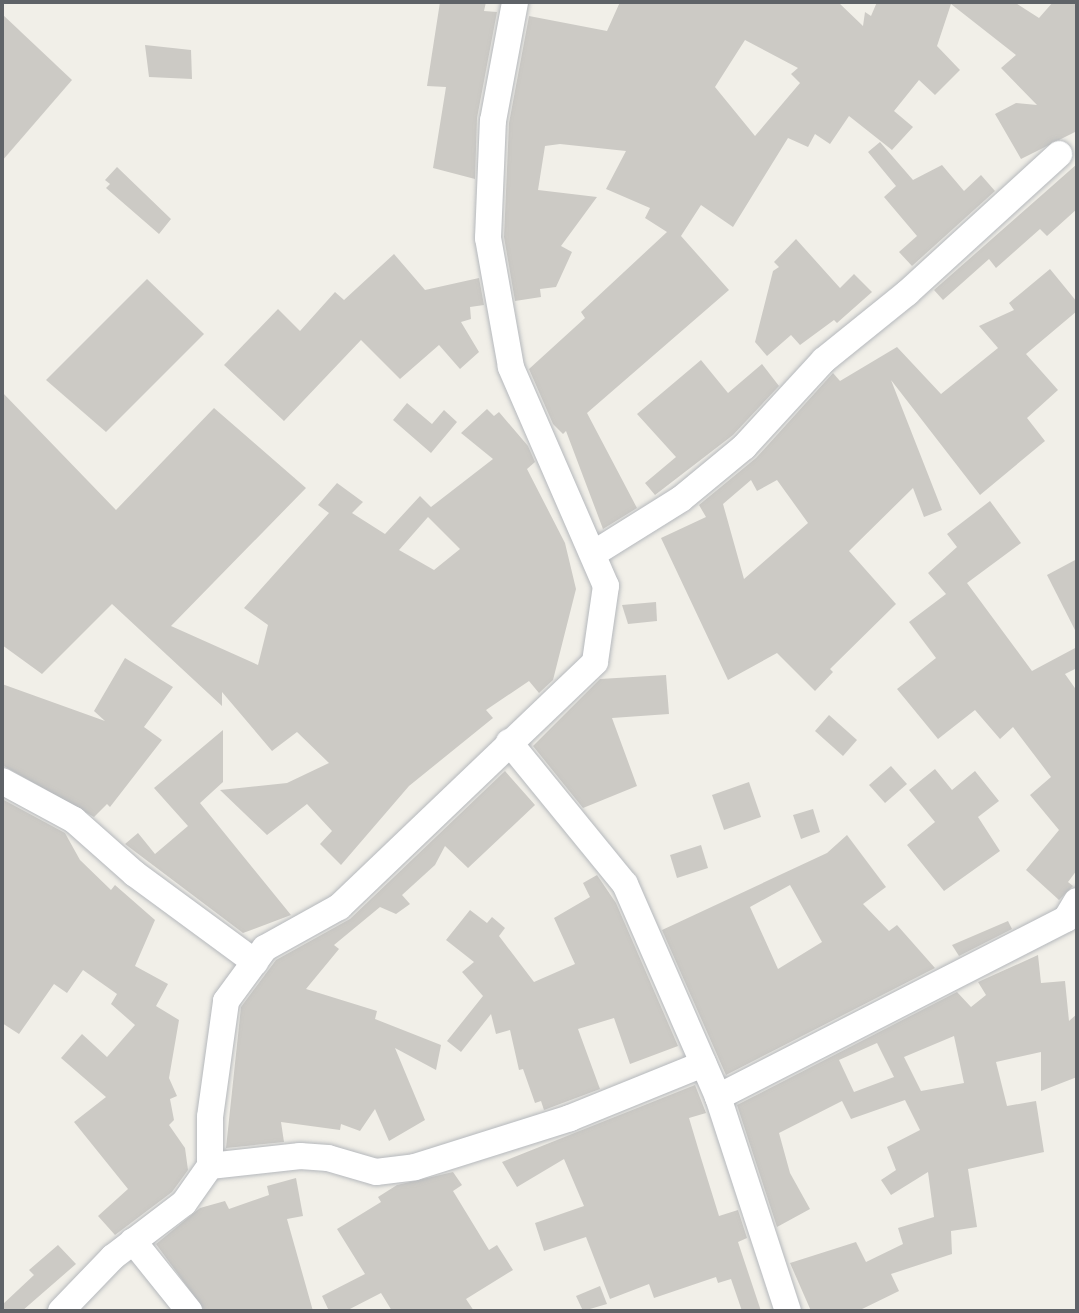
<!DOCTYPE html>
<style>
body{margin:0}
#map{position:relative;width:1079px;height:1313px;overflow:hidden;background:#f1efe8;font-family:"DejaVu Sans",sans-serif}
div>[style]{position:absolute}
.building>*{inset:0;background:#cccac5}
.roads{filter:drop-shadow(0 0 2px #b5b8bc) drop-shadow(0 0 2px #b5b8bc)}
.street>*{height:26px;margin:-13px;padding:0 13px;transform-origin:13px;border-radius:13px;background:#fff}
span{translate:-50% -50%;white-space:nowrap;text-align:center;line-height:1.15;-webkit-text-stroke:7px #fff;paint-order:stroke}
.frame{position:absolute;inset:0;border:4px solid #5f6368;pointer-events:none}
</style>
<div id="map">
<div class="building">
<div style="clip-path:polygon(440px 2px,486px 2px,484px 11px,497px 12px,477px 118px,475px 179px,433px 168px,446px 87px,427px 86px)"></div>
<div style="clip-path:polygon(evenodd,620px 2px,838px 2px,863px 26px,865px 12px,871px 16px,877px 2px,1014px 2px,1039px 18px,1053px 2px,1077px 2px,1077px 131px,1021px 159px,995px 114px,1016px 103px,1037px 105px,1001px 68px,1016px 55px,951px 4px,937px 46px,960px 70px,935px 95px,919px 80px,894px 111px,913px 127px,892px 150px,849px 116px,830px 144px,815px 134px,808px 147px,788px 138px,733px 227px,701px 205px,681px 236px,729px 290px,587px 413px,637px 508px,603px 529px,566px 431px,563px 434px,553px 424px,529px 369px,585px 318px,581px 312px,667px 232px,645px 218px,650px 208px,606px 189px,626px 151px,560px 144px,545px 146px,538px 190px,597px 197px,561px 246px,572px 252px,556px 287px,540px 289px,541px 297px,515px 301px,504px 237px,509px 123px,529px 16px,607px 31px,620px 2px,745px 40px,798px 68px,791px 74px,800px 83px,755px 136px,715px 87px,745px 40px)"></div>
<div style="clip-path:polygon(2px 14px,72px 80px,2px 161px)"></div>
<div style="clip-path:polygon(145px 45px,191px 50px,192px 79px,149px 77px)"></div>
<div style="clip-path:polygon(880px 142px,913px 180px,942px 165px,964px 191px,981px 175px,995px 191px,912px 266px,899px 252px,917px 236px,884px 197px,896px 186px,868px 152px)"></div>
<div style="clip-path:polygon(1077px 164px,1077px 209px,1047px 236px,1040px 229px,996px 268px,989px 259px,943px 300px,934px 290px)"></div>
<div style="clip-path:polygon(117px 167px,171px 219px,159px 234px,106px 188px,110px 184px,105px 180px)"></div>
<div style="clip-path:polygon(796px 239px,840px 288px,854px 274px,872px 292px,837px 323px,834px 320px,800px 345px,791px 335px,767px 356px,755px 342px,773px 271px,779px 267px,774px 262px)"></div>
<div style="clip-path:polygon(394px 254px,425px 290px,479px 278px,484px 305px,470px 307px,471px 319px,461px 322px,479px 352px,460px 369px,439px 345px,400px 379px,361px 340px,284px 421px,224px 365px,278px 309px,300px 331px,335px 292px,344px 300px)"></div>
<div style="clip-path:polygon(evenodd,1050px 269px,1077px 302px,1077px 311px,1026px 354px,1058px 390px,1027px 418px,1045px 441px,980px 495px,891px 380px,942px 510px,924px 517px,913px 488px,849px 551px,896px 604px,830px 669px,833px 672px,815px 691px,777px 653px,728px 680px,661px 538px,706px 517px,699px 505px,756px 458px,833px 373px,840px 381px,897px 347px,941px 394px,998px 348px,979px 326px,1014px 310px,1009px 303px,1050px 269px,751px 480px,757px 491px,777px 480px,808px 523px,744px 579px,723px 504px,751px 480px)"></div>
<div style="clip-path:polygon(147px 279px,204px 334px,106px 432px,46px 380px)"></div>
<div style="clip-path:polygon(701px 360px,728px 393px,762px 364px,779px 386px,733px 435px,655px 495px,645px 483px,676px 457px,637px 414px)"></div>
<div style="clip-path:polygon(evenodd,2px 392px,116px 510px,214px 408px,306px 488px,171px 626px,258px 665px,268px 625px,244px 608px,329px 513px,318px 505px,337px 483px,363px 502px,352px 513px,385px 534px,420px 496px,431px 507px,493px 459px,461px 433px,487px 409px,494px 416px,499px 412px,528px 446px,535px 462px,527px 469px,565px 543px,576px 589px,553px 680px,539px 693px,529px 681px,486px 710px,493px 718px,409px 786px,341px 865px,320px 844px,332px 831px,307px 804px,267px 835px,220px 790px,287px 783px,329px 763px,297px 732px,272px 751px,222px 692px,222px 706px,112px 604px,42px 674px,2px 645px,2px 392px,428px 517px,460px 549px,434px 570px,399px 550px,428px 517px)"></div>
<div style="clip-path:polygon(407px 403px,432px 424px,444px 410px,457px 422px,431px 453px,393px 420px)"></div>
<div style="clip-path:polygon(990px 501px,1021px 543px,967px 583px,1032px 671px,1077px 647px,1077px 668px,1065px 674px,1077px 691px,1077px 870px,1068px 882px,1073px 886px,1059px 900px,1026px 870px,1059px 830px,1030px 795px,1051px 777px,1013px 727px,1000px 739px,975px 710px,938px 739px,897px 689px,936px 658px,909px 622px,946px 594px,928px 573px,957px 547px,947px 534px)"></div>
<div style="clip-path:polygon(1077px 559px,1077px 634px,1047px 575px)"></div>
<div style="clip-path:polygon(656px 602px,657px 621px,628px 624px,622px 605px)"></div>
<div style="clip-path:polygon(125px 658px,173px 687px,144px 727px,162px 740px,110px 807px,107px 804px,94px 817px,2px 765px,2px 684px,105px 721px,94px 711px)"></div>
<div style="clip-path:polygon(666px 675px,669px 714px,612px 718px,637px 786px,583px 808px,533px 746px,600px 679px)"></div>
<div style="clip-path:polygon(829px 715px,857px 740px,843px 756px,815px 731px)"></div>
<div style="clip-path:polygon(223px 730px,223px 782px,200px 803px,291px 915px,243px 933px,125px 844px,138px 833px,155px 854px,188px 826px,154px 788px)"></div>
<div style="clip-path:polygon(891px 766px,907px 784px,885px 803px,869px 785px)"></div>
<div style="clip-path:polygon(935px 769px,952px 790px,975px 771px,999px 801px,978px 817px,1000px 851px,944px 891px,907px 845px,935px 822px,909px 790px)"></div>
<div style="clip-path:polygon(505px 771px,535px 805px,468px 868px,445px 846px,435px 865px,402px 895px,410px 904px,396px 914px,380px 907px,334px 945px,339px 949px,306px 989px,377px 1011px,375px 1019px,441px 1045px,436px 1070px,395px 1048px,425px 1120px,389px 1141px,375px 1109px,360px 1131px,341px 1124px,340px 1130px,281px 1122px,284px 1142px,226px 1148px,241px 1007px,276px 960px,350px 919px)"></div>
<div style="clip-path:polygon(749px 782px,761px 817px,724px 830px,712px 795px)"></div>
<div style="clip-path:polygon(2px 799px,65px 833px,80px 860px,111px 890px,115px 885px,155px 920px,135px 966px,168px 984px,156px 1006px,179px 1020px,169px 1078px,177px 1096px,170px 1099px,174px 1120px,169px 1125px,185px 1148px,188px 1170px,172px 1192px,115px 1235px,98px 1216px,128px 1189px,74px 1122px,106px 1097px,61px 1058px,82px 1034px,107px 1057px,135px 1025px,111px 1004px,117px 994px,83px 970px,67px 993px,54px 984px,19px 1034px,2px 1023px)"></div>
<div style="clip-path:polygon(813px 809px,820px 832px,801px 839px,793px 815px)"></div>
<div style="clip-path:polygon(evenodd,847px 835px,886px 887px,863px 904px,889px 931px,897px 925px,935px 968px,726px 1075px,662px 930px,827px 853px,847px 835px,790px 885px,822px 942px,778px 969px,750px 907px,790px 885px)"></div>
<div style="clip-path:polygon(701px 845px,708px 868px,677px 878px,670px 855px)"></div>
<div style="clip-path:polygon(597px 875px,616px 903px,678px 1046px,630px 1064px,614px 1018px,578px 1029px,600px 1089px,544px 1110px,541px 1101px,535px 1103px,523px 1069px,519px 1070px,510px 1030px,496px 1034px,491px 1014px,461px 1052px,447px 1041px,483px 996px,462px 972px,474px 962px,446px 940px,470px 910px,487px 923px,492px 917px,505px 928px,499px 936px,534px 982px,575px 964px,554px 918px,590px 897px,583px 883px)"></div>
<div style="clip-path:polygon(1008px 921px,1012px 929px,959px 956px,952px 945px)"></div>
<div style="clip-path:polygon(evenodd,1038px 955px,1041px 983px,1065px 981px,1069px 1021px,1077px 1014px,1077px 1077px,1041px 1091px,1041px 1052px,996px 1062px,1007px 1106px,1036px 1101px,1044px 1152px,968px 1169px,977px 1227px,951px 1231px,952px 1254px,891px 1274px,899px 1291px,858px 1311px,811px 1311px,790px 1263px,856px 1242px,866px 1262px,903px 1244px,898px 1228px,934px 1217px,928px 1172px,891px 1195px,881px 1180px,896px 1170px,887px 1147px,920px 1130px,905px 1100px,851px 1119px,842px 1101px,779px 1133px,790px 1173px,810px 1209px,777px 1227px,737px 1105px,957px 992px,971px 1007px,986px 995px,978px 982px,1038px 955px,954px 1036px,964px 1083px,921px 1091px,904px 1057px,954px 1036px,1038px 955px,877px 1043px,894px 1077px,854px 1092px,839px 1060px,877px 1043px)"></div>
<div style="clip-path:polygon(695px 1085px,706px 1113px,689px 1118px,701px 1158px,719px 1216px,738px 1210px,747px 1238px,738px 1242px,761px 1311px,742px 1311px,731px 1279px,718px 1283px,716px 1277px,654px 1298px,649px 1284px,610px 1299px,586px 1237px,544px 1251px,535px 1223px,584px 1206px,564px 1159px,517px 1187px,502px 1162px)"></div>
<div style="clip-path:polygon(453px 1172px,462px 1185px,453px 1191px,489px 1250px,497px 1245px,513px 1270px,466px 1299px,474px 1311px,392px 1311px,381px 1293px,346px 1311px,329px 1311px,322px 1296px,365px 1274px,337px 1229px,381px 1202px,378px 1197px,397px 1185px)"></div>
<div style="clip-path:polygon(296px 1178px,303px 1216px,287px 1219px,313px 1311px,205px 1311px,156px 1244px,200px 1208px,225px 1201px,229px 1209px,269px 1195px,267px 1186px)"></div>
<div style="clip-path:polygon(58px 1245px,76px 1264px,22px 1311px,2px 1311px,2px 1305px,34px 1275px,29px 1270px)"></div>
<div style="clip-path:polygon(600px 1286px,607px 1304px,583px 1311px,576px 1296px)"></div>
</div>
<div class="roads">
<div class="street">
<div style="left:593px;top:554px;width:104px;rotate:-32deg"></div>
<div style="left:681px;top:499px;width:82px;rotate:-39.5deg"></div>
<div style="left:744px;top:447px;width:118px;rotate:-47.4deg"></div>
<div style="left:824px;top:360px;width:107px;rotate:-38.9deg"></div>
<div style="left:907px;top:293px;width:206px;rotate:-42.4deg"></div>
<div style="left:509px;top:742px;width:183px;rotate:50.8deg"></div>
<div style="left:625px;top:884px;width:232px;rotate:66.4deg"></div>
<div style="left:718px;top:1097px;width:225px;rotate:71.9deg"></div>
<div style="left:2px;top:781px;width:82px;rotate:28.4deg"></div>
<div style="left:74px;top:820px;width:81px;rotate:41.5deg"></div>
<div style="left:135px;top:874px;width:149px;rotate:36.3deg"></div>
<div style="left:718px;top:1097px;width:391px;rotate:-27.1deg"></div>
<div style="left:1066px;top:919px;width:21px;rotate:-59deg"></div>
<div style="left:210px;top:1166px;width:91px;rotate:-6.3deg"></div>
<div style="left:300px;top:1156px;width:28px;rotate:4deg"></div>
<div style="left:328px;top:1158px;width:50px;rotate:16.3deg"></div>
<div style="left:376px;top:1172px;width:39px;rotate:-7deg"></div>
<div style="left:415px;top:1167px;width:163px;rotate:-17.5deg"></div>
<div style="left:570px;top:1118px;width:144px;rotate:-22.1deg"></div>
<div style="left:133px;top:1241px;width:90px;rotate:51.3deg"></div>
<div style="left:61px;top:1311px;width:75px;rotate:-46.1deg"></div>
<div style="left:113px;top:1257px;width:89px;rotate:-37.3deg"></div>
<div style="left:184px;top:1203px;width:45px;rotate:-54.9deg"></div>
<div style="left:210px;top:1166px;width:49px;rotate:-90deg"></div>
<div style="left:210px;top:1117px;width:117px;rotate:-82.1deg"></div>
<div style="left:226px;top:1001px;width:66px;rotate:-53.7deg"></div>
<div style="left:265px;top:948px;width:85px;rotate:-29deg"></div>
<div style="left:339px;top:907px;width:354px;rotate:-43.7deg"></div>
<div style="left:595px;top:662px;width:77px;rotate:-81.8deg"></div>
<div style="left:606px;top:586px;width:239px;rotate:-113.5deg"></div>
<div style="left:511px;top:367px;width:131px;rotate:-100.1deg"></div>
<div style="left:488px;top:238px;width:117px;rotate:-87.6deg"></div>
<div style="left:493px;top:121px;width:121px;rotate:-79.5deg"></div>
</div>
</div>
<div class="frame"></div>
</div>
